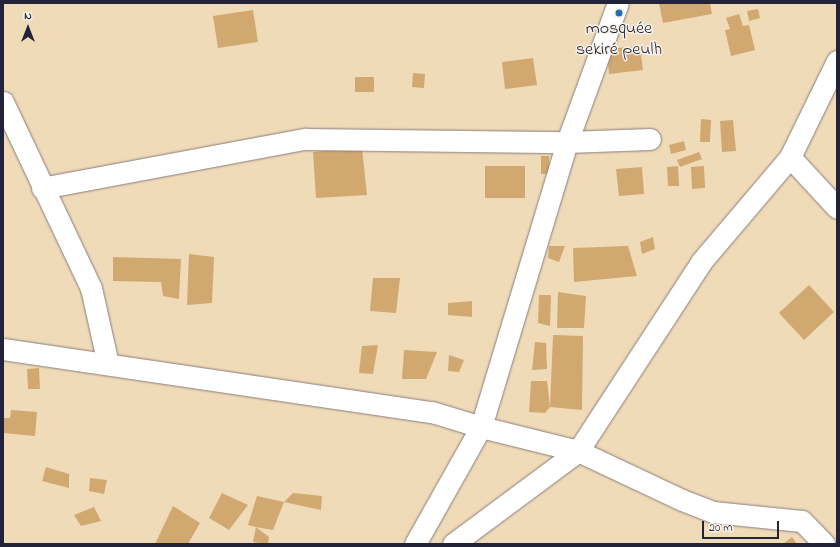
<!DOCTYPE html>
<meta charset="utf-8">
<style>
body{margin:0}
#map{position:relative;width:840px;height:547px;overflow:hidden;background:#f0dbb9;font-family:"Indie Flower",sans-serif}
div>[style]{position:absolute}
.building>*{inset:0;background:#d1a870}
.roads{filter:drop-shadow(0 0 1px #897e7a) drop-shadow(0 0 1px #897e7a)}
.minor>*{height:21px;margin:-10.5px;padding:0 10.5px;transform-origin:10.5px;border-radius:10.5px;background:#fff}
.dots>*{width:11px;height:11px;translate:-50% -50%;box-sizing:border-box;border:2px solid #f7f3e8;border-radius:50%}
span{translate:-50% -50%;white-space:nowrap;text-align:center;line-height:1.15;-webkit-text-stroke:3px #f7f3e8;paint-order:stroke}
.poi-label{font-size:18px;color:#22223b}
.frame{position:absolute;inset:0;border:4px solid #22223b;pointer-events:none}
.north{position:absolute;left:8px;top:8px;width:40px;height:40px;-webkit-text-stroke:3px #f7f3e8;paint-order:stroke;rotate:0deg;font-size:11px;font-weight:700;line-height:16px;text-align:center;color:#22223b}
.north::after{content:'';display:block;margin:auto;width:14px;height:18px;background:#22223b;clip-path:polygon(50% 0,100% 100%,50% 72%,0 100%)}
.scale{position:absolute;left:702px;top:521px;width:77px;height:18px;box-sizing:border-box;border:2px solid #22223b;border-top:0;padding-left:5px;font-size:12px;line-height:14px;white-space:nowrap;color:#22223b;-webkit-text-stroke:3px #f7f3e8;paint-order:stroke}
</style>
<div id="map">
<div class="building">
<div style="clip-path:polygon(659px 3px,710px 3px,712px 14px,663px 23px)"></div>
<div style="clip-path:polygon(758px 9px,760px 18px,749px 21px,747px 11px)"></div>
<div style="clip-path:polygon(253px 10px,258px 42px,218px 48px,213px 16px)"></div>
<div style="clip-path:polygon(739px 14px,743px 26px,749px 25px,755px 50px,731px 56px,725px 30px,730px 29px,726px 18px)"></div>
<div style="clip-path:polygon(640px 46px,643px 70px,609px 74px,607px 49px)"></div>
<div style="clip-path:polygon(533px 58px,537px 85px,505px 89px,502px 62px)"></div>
<div style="clip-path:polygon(413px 73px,425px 74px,424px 88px,412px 87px)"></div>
<div style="clip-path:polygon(355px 77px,374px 77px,374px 92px,355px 92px)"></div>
<div style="clip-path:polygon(701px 119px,711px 120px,710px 142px,700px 142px)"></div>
<div style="clip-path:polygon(733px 120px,736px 151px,722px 152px,720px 121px)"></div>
<div style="clip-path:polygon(684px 141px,686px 150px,671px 154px,669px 145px)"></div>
<div style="clip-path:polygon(362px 148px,367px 195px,316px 198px,313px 152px)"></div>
<div style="clip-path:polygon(699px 152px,702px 159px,680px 167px,677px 160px)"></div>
<div style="clip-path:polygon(541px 156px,549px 156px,549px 174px,541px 174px)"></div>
<div style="clip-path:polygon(485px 166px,525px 166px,525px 198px,485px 198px)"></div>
<div style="clip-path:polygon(678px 166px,679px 186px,668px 186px,667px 167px)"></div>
<div style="clip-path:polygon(704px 166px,705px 188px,692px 189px,691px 167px)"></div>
<div style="clip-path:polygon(642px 167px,644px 194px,619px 196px,616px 169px)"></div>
<div style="clip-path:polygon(653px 237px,655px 249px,642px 254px,640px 242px)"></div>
<div style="clip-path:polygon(549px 246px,565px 246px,559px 262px,548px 258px)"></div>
<div style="clip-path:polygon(628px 246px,637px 276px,574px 282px,573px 248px)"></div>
<div style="clip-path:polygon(189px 254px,214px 257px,212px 303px,187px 305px)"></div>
<div style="clip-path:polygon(113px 257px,181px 259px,179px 299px,163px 296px,161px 282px,113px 281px)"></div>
<div style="clip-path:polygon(373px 278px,400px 278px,396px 313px,370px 311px)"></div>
<div style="clip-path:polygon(809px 285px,834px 312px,804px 340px,779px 313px)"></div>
<div style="clip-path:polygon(558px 292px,586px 296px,584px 328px,557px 328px)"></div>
<div style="clip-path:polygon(539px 295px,551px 295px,550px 326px,538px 323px)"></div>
<div style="clip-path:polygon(472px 301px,472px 317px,448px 315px,448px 303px)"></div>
<div style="clip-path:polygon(553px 335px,583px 336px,582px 410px,550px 407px,545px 413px,529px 412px,531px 381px,547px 381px,550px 407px)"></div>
<div style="clip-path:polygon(535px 342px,546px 343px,547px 369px,532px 370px)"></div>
<div style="clip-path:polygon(378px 345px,373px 374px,359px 373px,362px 346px)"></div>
<div style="clip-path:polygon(404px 350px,437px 352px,426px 379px,402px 379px)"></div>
<div style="clip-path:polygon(449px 355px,464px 360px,459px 372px,448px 371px)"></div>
<div style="clip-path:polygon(39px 368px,40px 389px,28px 389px,27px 369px)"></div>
<div style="clip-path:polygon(11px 410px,37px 412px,35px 436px,3px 433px,3px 418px,10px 418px)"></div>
<div style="clip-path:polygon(46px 467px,69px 474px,69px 488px,42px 481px)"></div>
<div style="clip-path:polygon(90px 478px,107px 480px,104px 494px,89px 491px)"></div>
<div style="clip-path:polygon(222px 493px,248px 505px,229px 530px,209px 518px)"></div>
<div style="clip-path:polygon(293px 493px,322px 496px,321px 510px,284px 502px,273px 530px,256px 527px,269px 537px,268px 544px,253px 542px,256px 527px,248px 525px,257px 496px,284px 502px)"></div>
<div style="clip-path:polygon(173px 506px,200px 523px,188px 544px,155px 544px)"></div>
<div style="clip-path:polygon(94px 507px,101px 521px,81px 526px,74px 515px)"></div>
<div style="clip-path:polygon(792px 537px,797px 544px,783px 544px)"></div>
</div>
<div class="roads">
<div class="minor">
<div style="left:3px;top:102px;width:206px;rotate:64.7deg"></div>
<div style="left:91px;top:288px;width:78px;rotate:77.4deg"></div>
<div style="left:790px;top:157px;width:69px;rotate:47.3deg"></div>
<div style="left:42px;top:188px;width:268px;rotate:-10.6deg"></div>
<div style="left:305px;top:139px;width:262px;rotate:0.7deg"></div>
<div style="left:567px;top:142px;width:83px;rotate:-2.1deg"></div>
<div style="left:3px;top:349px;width:434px;rotate:8.4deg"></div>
<div style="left:432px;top:412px;width:51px;rotate:17deg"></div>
<div style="left:481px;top:427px;width:100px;rotate:13.9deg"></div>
<div style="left:578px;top:451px;width:115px;rotate:25.2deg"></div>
<div style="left:682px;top:500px;width:33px;rotate:21deg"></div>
<div style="left:713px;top:512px;width:89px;rotate:5.8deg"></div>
<div style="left:802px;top:521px;width:32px;rotate:46deg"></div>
<div style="left:415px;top:544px;width:134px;rotate:-60.6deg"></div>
<div style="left:481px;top:427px;width:298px;rotate:-73.2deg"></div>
<div style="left:567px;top:142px;width:148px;rotate:-69.9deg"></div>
<div style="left:453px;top:544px;width:156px;rotate:-36.6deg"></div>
<div style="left:578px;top:451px;width:225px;rotate:-56.9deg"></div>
<div style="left:701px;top:262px;width:138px;rotate:-49.7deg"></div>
<div style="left:790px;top:157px;width:107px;rotate:-63.9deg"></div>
</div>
</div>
<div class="dots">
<div style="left:619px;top:13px;background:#1f6fb2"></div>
</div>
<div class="poi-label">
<span style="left:619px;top:40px">mosquée<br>sekiré peulh</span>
</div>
<div class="frame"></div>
<div class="north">N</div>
<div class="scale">20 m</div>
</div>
